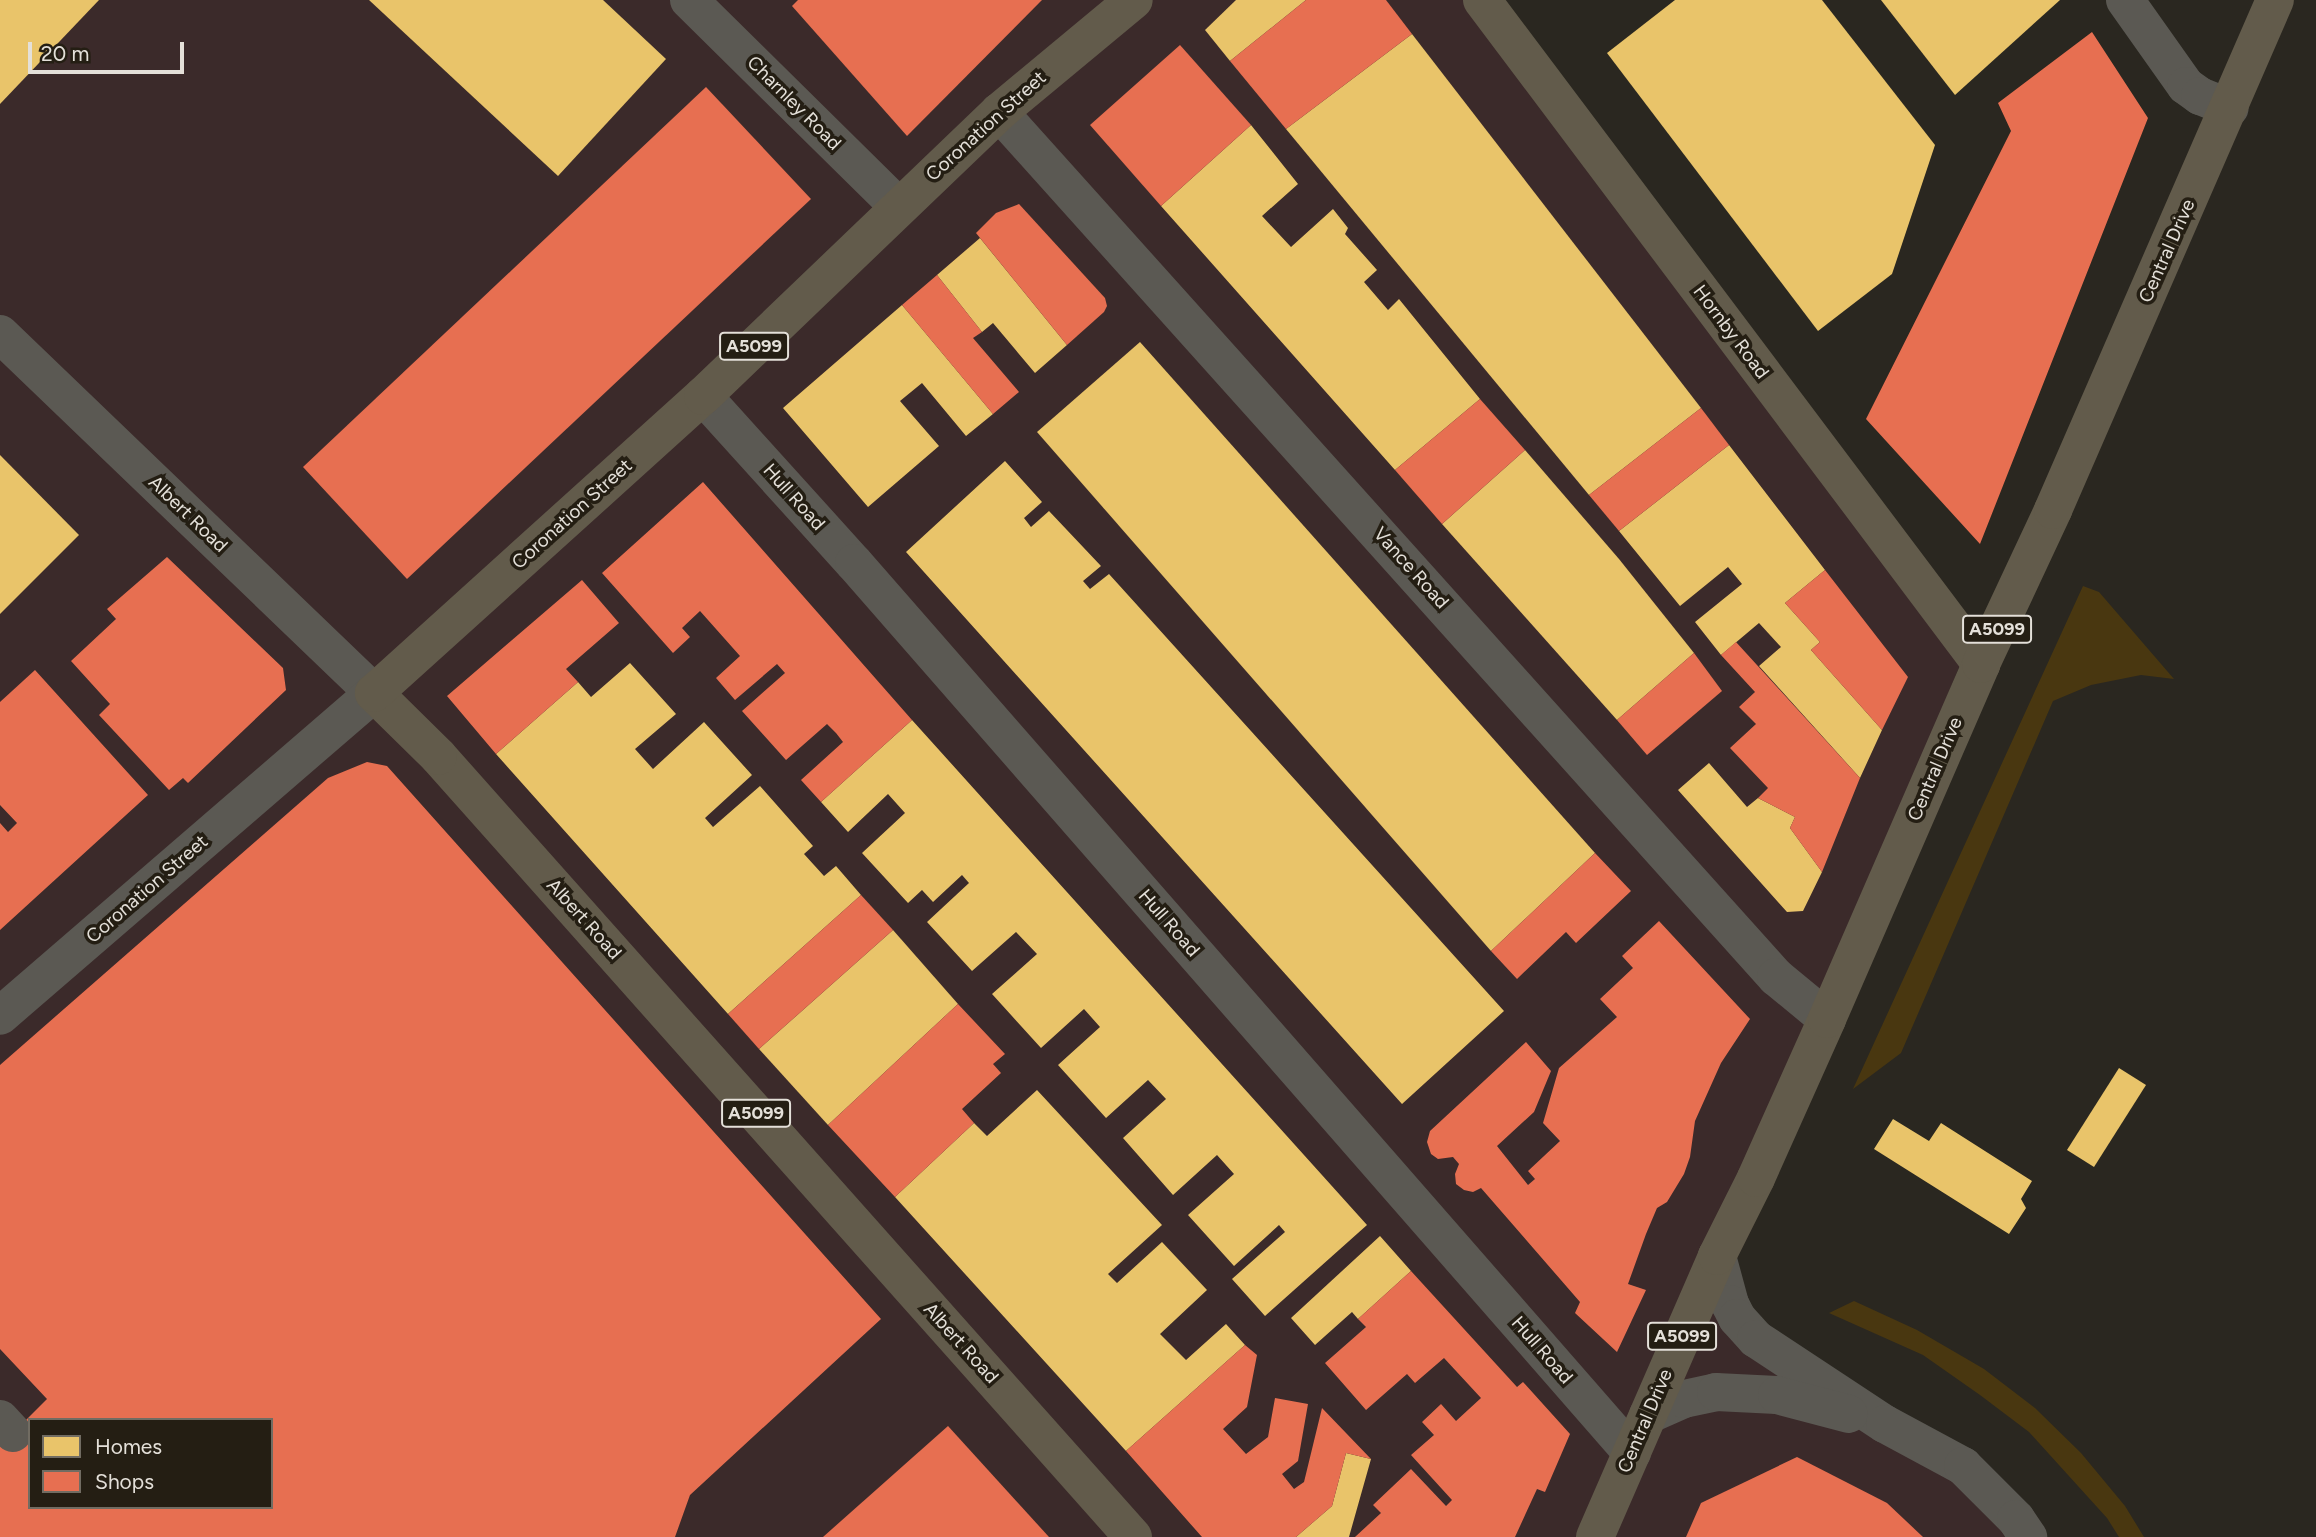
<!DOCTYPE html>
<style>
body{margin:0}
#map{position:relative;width:2316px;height:1537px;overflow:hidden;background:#2a2720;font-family:Figtree,sans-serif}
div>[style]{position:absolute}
.commercial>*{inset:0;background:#3b2a2a}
.green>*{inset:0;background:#493710}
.homes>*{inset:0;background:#e9c46a}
.shops>*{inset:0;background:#e76f51}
.minor>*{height:38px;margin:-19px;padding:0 19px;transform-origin:19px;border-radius:19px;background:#5b5953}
.major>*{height:38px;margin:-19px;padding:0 19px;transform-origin:19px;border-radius:19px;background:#625b4b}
span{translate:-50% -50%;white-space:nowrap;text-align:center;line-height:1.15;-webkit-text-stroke:7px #241e13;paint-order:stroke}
.shield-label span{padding:2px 5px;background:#241e13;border:2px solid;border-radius:5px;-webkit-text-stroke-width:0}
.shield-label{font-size:18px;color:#e4e0d9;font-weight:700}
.street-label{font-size:19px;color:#e4e0d9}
.legend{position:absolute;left:28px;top:1418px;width:245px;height:91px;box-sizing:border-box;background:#241e13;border:2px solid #716c62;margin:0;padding:9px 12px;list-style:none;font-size:21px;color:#e4e0d9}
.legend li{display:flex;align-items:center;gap:14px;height:35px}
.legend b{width:35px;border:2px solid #716c62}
.scale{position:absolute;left:28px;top:42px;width:156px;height:32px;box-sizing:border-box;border:4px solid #e4e0d9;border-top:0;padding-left:9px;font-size:21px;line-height:24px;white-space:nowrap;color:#e4e0d9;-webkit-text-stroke:5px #241e13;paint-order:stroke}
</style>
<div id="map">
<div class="commercial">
<div style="clip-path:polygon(evenodd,0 0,1463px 0,1962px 660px,1717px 1257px,1728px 1299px,2028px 1537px,0 1537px,0 0,30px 1420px,271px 1420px,271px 1507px,30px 1507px,30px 1420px)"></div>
</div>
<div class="green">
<div style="clip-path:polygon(2083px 586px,2099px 592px,2174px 679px,2141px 675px,2091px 685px,2053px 701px,1901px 1053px,1853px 1089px)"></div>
<div style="clip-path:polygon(1854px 1301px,1917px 1330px,1984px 1369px,2035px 1408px,2081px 1453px,2125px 1506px,2144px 1537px,2119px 1537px,2107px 1518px,2029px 1432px,1980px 1395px,1923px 1355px,1829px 1313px)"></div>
</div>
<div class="homes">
<div style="clip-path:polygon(0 0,99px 0,0 104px)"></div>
<div style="clip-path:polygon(369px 0,603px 0,666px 59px,558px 176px)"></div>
<div style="clip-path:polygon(1236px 0,1306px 0,1230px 61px,1205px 30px)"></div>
<div style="clip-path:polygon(1675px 0,1822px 0,1935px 145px,1892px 274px,1818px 331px,1607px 53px)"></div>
<div style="clip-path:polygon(1881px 0,2060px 0,1955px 95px)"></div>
<div style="clip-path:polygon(1412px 34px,1701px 408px,1589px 495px,1286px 129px)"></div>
<div style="clip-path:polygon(1251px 125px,1298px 184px,1262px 216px,1291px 247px,1333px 209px,1348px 228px,1345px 234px,1377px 270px,1364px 282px,1388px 310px,1399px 299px,1480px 399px,1395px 470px,1161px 206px)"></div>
<div style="clip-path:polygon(980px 238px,1067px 345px,1035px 373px,993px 323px,982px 332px,937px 275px)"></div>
<div style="clip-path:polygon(902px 305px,993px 414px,966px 436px,922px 383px,900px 401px,939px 446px,868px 507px,783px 408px)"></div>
<div style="clip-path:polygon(1140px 342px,1595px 853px,1491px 951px,1037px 432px)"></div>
<div style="clip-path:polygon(1729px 445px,1825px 570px,1785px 603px,1820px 642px,1811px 650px,1882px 730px,1860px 778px,1759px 666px,1781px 647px,1759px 623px,1721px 655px,1695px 622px,1742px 584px,1728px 567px,1680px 606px,1619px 531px)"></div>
<div style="clip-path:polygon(1525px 450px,1619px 559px,1694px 653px,1617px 720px,1442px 524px)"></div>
<div style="clip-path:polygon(0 455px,79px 535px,0 614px)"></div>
<div style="clip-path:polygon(1005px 461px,1042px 502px,1024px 518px,1031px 527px,1049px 511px,1101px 566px,1083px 581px,1090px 589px,1109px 574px,1504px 1011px,1402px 1104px,906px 552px)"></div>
<div style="clip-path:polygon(630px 663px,676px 714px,635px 749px,653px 769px,704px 722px,752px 775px,705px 818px,713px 827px,760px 786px,813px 846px,804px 854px,824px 876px,836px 866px,861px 895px,728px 1014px,496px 754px,578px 682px,591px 697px)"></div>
<div style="clip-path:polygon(912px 720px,1367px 1225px,1265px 1316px,1232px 1279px,1285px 1232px,1279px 1225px,1234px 1266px,1188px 1215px,1234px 1174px,1217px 1155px,1173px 1195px,1123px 1138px,1166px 1099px,1148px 1080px,1106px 1118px,1058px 1065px,1100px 1027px,1084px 1009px,1041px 1048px,992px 994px,1037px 954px,1016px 932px,972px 971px,927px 922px,969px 883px,962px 875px,933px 902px,922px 890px,908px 903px,862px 853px,905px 813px,888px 794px,848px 832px,821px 802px)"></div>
<div style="clip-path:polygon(1709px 763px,1747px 807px,1758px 798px,1795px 817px,1790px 828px,1822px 872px,1803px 911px,1787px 912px,1678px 790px)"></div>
<div style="clip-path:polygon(893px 930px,958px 1004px,828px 1125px,759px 1049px)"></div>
<div style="clip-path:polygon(2119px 1068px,2146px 1085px,2094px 1167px,2067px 1150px)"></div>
<div style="clip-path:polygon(1037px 1090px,1162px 1225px,1108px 1274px,1117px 1283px,1162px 1242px,1207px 1290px,1160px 1334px,1186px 1360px,1226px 1324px,1245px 1345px,1126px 1451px,895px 1197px,974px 1123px,987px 1136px)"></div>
<div style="clip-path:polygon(1893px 1119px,1929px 1141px,1941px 1123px,2032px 1181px,2021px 1199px,2026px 1208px,2009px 1234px,1874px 1149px)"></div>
<div style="clip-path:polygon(1380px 1236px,1411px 1271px,1358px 1319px,1352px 1312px,1315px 1345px,1291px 1318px)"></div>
<div style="clip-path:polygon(1346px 1453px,1371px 1459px,1349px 1537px,1296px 1537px,1332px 1506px)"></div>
</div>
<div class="shops">
<div style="clip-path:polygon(798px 0,1042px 0,907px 136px,792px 6px)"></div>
<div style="clip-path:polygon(1306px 0,1386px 0,1412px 34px,1286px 129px,1230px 61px)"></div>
<div style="clip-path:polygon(2092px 32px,2148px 118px,1980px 544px,1866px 419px,2011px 131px,1998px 103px)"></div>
<div style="clip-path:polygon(1180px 45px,1251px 125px,1161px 206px,1090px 125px)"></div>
<div style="clip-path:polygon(706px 87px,811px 199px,407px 579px,303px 467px)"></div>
<div style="clip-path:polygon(1019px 204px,1105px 298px,1107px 306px,1104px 312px,1067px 345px,976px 233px,996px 213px)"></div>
<div style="clip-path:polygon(937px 275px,982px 332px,973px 338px,1019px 392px,993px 414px,902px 305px)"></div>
<div style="clip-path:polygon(1480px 399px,1525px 450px,1442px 524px,1395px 470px)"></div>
<div style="clip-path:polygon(1701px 408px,1729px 445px,1619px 531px,1589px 495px)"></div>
<div style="clip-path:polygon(703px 482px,912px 720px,821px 802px,801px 780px,843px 742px,836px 733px,827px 724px,786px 760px,742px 711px,785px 673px,777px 664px,735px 700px,716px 678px,740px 656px,700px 611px,682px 628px,690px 637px,673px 653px,602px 573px)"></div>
<div style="clip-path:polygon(167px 557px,283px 668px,286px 690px,188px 783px,183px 778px,169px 790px,99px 715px,110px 704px,71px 661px,116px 619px,107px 609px)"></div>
<div style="clip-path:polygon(1825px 570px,1908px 677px,1882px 730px,1811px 650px,1820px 642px,1785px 603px)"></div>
<div style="clip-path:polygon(582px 580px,619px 623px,566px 669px,578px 682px,496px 754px,447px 696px)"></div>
<div style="clip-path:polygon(1736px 642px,1860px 778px,1822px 872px,1790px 828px,1795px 817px,1758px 798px,1768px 788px,1730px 748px,1756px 724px,1739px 707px,1755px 692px,1721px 655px)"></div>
<div style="clip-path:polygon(1694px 653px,1722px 691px,1647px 755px,1617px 720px)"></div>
<div style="clip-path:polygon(35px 670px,148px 795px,0 930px,0 823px,8px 832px,17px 823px,0 805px,0 702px)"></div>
<div style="clip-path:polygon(evenodd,367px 762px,387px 766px,881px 1319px,690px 1495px,675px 1537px,0 1537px,0 1446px,47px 1399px,0 1349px,0 1065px,328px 778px,367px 762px,30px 1420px,271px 1420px,271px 1507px,30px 1507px,30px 1420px)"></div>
<div style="clip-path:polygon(1595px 853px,1631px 891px,1576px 943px,1566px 932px,1517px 979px,1491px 951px)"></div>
<div style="clip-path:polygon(861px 895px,893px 930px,759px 1049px,728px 1014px)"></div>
<div style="clip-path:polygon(1659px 921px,1750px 1019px,1721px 1063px,1695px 1121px,1690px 1157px,1684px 1174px,1667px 1202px,1657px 1208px,1646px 1234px,1628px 1284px,1646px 1290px,1617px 1352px,1575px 1313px,1580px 1302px,1481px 1188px,1473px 1192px,1464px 1190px,1456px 1184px,1455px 1174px,1459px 1164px,1453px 1157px,1438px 1159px,1431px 1154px,1427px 1142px,1430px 1131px,1526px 1042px,1551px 1071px,1534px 1112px,1497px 1146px,1528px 1185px,1535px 1179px,1528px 1171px,1560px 1141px,1543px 1123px,1559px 1068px,1617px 1017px,1600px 999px,1633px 968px,1622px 956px)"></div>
<div style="clip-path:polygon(958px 1004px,1005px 1054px,993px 1064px,1001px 1073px,962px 1109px,974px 1123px,895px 1197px,828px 1125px)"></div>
<div style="clip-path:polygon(1411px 1271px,1517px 1387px,1523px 1382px,1570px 1434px,1545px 1492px,1537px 1489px,1515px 1537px,1355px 1537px,1381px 1513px,1373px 1505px,1411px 1469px,1446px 1506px,1452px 1500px,1411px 1455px,1434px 1435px,1422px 1422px,1441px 1404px,1456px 1421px,1481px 1398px,1444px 1358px,1415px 1383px,1407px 1374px,1366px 1410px,1325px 1363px,1366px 1327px,1358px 1319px)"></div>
<div style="clip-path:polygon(1245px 1345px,1257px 1355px,1247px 1407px,1223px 1429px,1246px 1454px,1268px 1437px,1275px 1398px,1308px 1404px,1298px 1461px,1282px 1474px,1294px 1489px,1304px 1482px,1322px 1408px,1371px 1459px,1346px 1453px,1332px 1506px,1296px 1537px,1202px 1537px,1126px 1451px)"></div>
<div style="clip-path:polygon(948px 1426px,1049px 1537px,823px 1537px)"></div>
<div style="clip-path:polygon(1797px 1457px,1887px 1503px,1923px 1537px,1686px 1537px,1701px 1503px)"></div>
</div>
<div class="minor">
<div style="left:689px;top:0;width:293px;rotate:44.6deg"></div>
<div style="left:2125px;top:0;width:105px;rotate:54.7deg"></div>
<div style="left:2186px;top:86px;width:17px;rotate:36deg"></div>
<div style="left:2200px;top:96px;width:32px;rotate:22deg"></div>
<div style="left:999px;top:112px;width:1163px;rotate:48.07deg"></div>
<div style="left:1776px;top:977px;width:66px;rotate:39.5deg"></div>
<div style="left:0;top:334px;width:518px;rotate:43.83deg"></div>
<div style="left:374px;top:693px;width:494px;rotate:139.2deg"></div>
<div style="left:703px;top:396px;width:225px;rotate:47.9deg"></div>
<div style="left:854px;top:563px;width:1182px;rotate:48.84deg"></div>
<div style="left:1717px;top:1256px;width:50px;rotate:74.8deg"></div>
<div style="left:1730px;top:1304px;width:16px;rotate:63deg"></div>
<div style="left:1737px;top:1318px;width:28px;rotate:48deg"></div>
<div style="left:1756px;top:1339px;width:154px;rotate:33.4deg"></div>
<div style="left:1885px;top:1424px;width:89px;rotate:28.3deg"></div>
<div style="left:1963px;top:1466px;width:75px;rotate:45deg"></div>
<div style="left:2016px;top:1519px;width:22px;rotate:56deg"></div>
<div style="left:1648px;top:1415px;width:39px;rotate:-24deg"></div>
<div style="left:1684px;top:1399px;width:33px;rotate:-12deg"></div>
<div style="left:1716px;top:1392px;width:61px;rotate:2.8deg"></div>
<div style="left:1777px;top:1395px;width:74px;rotate:14.8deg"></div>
<div style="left:0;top:1419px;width:19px;rotate:47deg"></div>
</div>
<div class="major">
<div style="left:1482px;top:0;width:831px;rotate:53.07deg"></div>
<div style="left:1133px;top:1537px;width:1045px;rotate:-131.67deg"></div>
<div style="left:438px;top:756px;width:90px;rotate:-135.5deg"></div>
<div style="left:374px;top:693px;width:443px;rotate:-42.1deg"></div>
<div style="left:703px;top:396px;width:410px;rotate:-43.8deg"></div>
<div style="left:999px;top:112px;width:175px;rotate:-39.7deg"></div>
<div style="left:1595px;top:1537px;width:306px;rotate:-66.5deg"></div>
<div style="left:1717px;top:1256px;width:87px;rotate:-63.4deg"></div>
<div style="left:1756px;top:1178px;width:174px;rotate:-65.9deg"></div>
<div style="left:1827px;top:1019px;width:387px;rotate:-66.5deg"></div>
<div style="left:1981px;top:664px;width:170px;rotate:-64.9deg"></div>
<div style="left:2053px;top:510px;width:556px;rotate:-66.48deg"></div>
</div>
<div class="shield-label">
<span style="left:754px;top:346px">A5099</span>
<span style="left:1997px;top:629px">A5099</span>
<span style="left:756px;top:1113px">A5099</span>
<span style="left:1682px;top:1336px">A5099</span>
</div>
<div class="street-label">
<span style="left:794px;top:103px;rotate:45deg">Charnley Road</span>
<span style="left:986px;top:126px;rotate:-42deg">Coronation Street</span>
<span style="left:2167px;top:251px;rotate:-66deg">Central Drive</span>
<span style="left:1731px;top:332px;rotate:53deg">Hornby Road</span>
<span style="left:794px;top:497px;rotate:48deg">Hull Road</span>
<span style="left:188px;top:514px;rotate:44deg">Albert Road</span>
<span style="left:572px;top:514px;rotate:-42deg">Coronation Street</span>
<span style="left:1411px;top:568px;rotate:48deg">Vance Road</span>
<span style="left:1935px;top:769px;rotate:-67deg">Central Drive</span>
<span style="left:147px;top:889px;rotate:-41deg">Coronation Street</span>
<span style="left:584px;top:919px;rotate:48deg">Albert Road</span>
<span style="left:1169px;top:923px;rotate:49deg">Hull Road</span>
<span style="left:961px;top:1343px;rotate:48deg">Albert Road</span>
<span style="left:1542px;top:1350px;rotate:49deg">Hull Road</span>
<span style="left:1645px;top:1421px;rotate:-67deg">Central Drive</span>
</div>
<ul class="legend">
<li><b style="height:19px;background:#e9c46a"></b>Homes</li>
<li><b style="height:19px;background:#e76f51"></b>Shops</li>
</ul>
<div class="scale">20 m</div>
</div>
